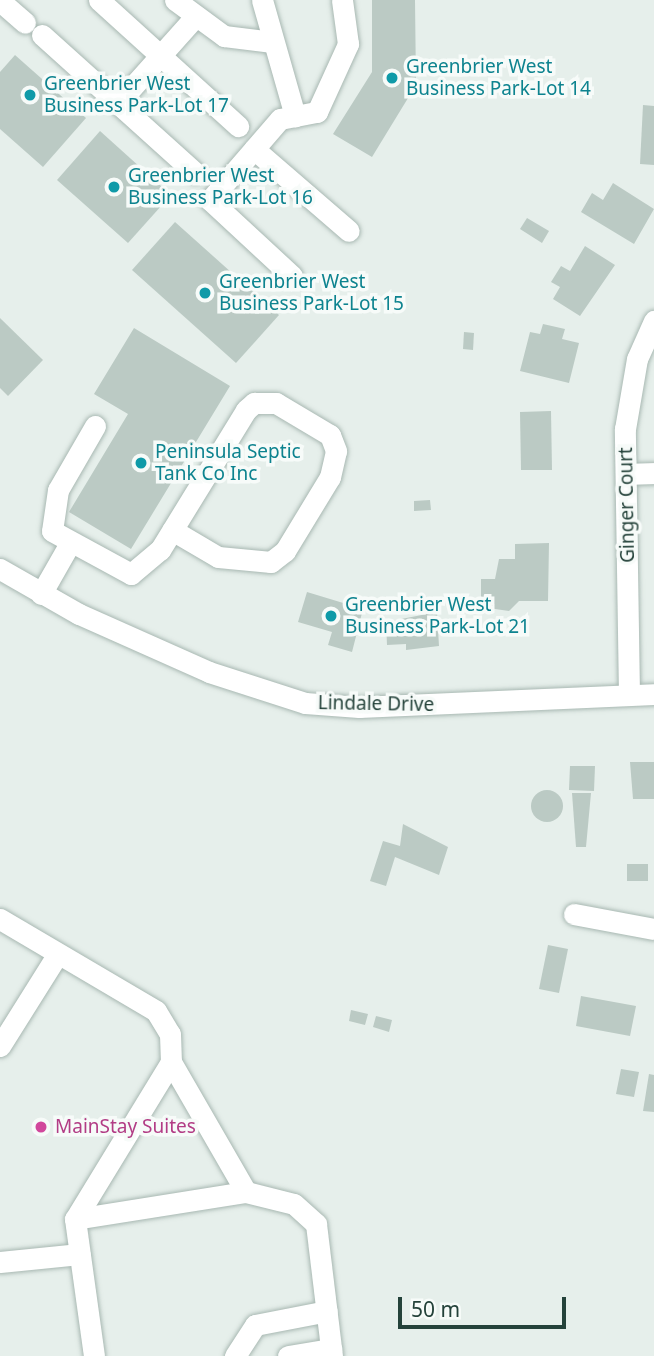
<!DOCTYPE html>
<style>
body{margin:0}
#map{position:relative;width:654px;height:1356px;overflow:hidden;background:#e6efeb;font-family:"Noto Sans",sans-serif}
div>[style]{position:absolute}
.building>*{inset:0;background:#bbcac4}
.round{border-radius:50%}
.roads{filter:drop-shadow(0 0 2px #a8b8b2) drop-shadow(0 0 2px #a8b8b2)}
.minor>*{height:21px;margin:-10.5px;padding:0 10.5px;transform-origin:10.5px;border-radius:10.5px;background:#fff}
.dots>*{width:19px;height:19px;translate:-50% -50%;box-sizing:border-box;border:4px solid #f7fbf9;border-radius:50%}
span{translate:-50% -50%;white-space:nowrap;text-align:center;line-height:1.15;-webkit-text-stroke:7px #f7fbf9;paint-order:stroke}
.culture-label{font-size:19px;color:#0d838f}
.left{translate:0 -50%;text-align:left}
.street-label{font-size:19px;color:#24423a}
.hotel-label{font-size:19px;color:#b23c85}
.scale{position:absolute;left:398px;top:1297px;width:168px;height:32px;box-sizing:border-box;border:4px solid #24423a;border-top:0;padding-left:9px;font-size:21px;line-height:24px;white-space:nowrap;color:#24423a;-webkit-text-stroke:5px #f7fbf9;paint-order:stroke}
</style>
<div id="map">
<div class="building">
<div style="clip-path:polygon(372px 0,415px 0,416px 85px,372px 157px,333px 134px,372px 72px)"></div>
<div style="clip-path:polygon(15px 55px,86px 118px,43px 167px,0 129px,0 72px)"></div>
<div style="clip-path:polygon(643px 105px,654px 106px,654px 165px,640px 164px)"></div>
<div style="clip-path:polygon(100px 131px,171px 195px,128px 243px,57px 180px)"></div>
<div style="clip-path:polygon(613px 183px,654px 209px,634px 244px,581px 212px,592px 193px,603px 200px)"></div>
<div style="clip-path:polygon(527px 218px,549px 231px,542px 243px,520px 229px)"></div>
<div style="clip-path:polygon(175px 222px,279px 315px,236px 363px,132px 270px)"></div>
<div style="clip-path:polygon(585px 246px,615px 265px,580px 316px,553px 299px,560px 287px,551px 282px,561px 266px,570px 271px)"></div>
<div style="clip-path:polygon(0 318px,43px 360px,8px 396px,0 388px)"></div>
<div style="clip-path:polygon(543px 324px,565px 329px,562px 339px,579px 343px,569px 383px,520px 371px,530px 332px,540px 334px)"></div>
<div style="clip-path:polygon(134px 328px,230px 386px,131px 549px,69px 512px,128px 414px,94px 394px)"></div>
<div style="clip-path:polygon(464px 332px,474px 333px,473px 350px,463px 349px)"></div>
<div style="clip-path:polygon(551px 411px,552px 470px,521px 470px,520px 412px)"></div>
<div style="clip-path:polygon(430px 500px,431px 510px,414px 511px,414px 501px)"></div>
<div style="clip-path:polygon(549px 543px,548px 601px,519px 601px,509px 611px,481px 607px,481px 579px,495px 579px,499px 559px,515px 559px,515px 544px)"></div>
<div style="clip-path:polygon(307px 592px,363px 609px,352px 652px,328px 645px,332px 632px,298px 622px)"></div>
<div style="clip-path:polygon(437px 612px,439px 646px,406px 650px,406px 644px,387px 645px,386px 622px)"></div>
<div style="clip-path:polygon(630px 762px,654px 762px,654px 799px,633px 799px)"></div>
<div style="clip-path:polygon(570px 766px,595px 766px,594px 791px,569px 790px)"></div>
<div class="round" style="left:531px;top:790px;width:32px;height:32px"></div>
<div style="clip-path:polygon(572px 793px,591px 793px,586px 847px,576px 847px)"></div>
<div style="clip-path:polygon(403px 824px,448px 847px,439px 875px,395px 857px,386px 886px,370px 881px,383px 841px,400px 846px)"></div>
<div style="clip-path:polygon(627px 864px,648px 864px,648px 881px,627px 881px)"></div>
<div style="clip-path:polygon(548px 945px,568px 949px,559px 993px,539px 989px)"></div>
<div style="clip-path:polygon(581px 996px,636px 1006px,630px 1036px,576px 1026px)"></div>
<div style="clip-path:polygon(351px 1010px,368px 1014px,365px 1025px,349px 1021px)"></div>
<div style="clip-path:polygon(376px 1016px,392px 1020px,389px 1032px,373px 1027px)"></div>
<div style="clip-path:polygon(621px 1069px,639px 1072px,634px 1097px,616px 1094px)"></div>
<div style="clip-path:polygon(649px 1074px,654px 1075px,654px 1112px,643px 1111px)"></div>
</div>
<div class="roads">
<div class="minor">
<div style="left:99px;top:0;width:188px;rotate:42.2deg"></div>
<div style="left:175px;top:0;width:61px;rotate:36.3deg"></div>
<div style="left:224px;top:36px;width:49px;rotate:7deg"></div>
<div style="left:262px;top:0;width:121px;rotate:74.1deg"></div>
<div style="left:0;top:1px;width:33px;rotate:41deg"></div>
<div style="left:42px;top:35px;width:206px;rotate:42deg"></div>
<div style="left:118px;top:103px;width:114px;rotate:-48.2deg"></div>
<div style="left:254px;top:149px;width:125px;rotate:40.8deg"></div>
<div style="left:292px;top:276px;width:112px;rotate:-137.2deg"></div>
<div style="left:210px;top:200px;width:107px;rotate:-49.2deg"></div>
<div style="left:280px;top:119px;width:38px;rotate:-11deg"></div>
<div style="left:317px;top:112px;width:75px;rotate:-65.5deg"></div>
<div style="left:348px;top:44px;width:44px;rotate:-97.8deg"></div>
<div style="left:95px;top:426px;width:74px;rotate:120deg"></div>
<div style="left:58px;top:490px;width:41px;rotate:98.3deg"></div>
<div style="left:52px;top:531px;width:90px;rotate:28.6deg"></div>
<div style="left:131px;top:574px;width:38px;rotate:-40deg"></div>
<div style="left:160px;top:550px;width:164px;rotate:-58.4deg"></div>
<div style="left:246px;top:410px;width:11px;rotate:-41deg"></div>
<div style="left:254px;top:403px;width:22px"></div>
<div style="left:276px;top:403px;width:63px;rotate:30.7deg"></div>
<div style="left:330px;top:435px;width:17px;rotate:69deg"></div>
<div style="left:336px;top:451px;width:27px;rotate:103deg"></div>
<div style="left:330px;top:477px;width:87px;rotate:121.3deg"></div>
<div style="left:285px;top:551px;width:18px;rotate:142deg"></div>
<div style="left:271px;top:562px;width:53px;rotate:-174.6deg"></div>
<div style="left:218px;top:557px;width:53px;rotate:-149.6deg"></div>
<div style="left:626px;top:474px;width:28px;rotate:-2deg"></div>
<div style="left:0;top:569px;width:91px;rotate:29.7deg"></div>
<div style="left:79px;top:614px;width:142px;rotate:24deg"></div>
<div style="left:209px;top:672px;width:101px;rotate:17.9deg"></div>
<div style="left:305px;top:703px;width:54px;rotate:4.2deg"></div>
<div style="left:359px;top:707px;width:295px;rotate:-2.5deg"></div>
<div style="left:41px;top:594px;width:56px;rotate:-60.3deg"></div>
<div style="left:629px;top:695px;width:266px;rotate:-90.9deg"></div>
<div style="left:625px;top:429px;width:71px;rotate:-80.3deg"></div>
<div style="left:637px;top:359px;width:42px;rotate:-65.9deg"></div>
<div style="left:574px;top:914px;width:81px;rotate:10.6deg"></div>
<div style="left:0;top:919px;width:181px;rotate:30.5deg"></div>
<div style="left:156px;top:1011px;width:27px;rotate:59deg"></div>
<div style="left:170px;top:1034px;width:28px;rotate:88deg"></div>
<div style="left:171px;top:1062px;width:184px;rotate:121.4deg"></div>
<div style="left:0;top:1046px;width:107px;rotate:-57.9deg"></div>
<div style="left:171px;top:1062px;width:150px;rotate:60deg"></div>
<div style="left:0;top:1262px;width:80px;rotate:-5.7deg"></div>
<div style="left:94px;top:1356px;width:138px;rotate:-97.9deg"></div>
<div style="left:75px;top:1219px;width:173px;rotate:-9deg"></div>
<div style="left:246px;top:1192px;width:49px;rotate:14deg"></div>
<div style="left:294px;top:1204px;width:30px;rotate:42deg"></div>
<div style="left:316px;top:1224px;width:133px;rotate:83.1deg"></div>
<div style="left:235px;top:1356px;width:37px;rotate:-57deg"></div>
<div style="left:255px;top:1325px;width:73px;rotate:-11deg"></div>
<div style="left:288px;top:1356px;width:44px;rotate:-9.2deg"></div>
</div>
</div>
<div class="dots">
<div style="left:392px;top:78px;background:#0f9aa8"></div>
<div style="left:30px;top:95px;background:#0f9aa8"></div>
<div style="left:114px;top:187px;background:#0f9aa8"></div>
<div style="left:205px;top:293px;background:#0f9aa8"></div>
<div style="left:141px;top:463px;background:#0f9aa8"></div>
<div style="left:331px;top:616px;background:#0f9aa8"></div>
<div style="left:41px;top:1127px;background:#d1479c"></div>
</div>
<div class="culture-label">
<span class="left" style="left:406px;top:78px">Greenbrier West<br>Business Park-Lot 14</span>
<span class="left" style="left:44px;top:95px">Greenbrier West<br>Business Park-Lot 17</span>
<span class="left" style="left:128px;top:187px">Greenbrier West<br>Business Park-Lot 16</span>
<span class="left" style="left:219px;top:293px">Greenbrier West<br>Business Park-Lot 15</span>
<span class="left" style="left:155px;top:463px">Peninsula Septic<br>Tank Co Inc</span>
<span class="left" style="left:345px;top:616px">Greenbrier West<br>Business Park-Lot 21</span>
</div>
<div class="street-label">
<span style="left:627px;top:505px;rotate:-91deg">Ginger Court</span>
<span style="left:376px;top:704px;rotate:1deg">Lindale Drive</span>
</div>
<div class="hotel-label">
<span class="left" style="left:55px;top:1127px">MainStay Suites</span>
</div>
<div class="scale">50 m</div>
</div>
